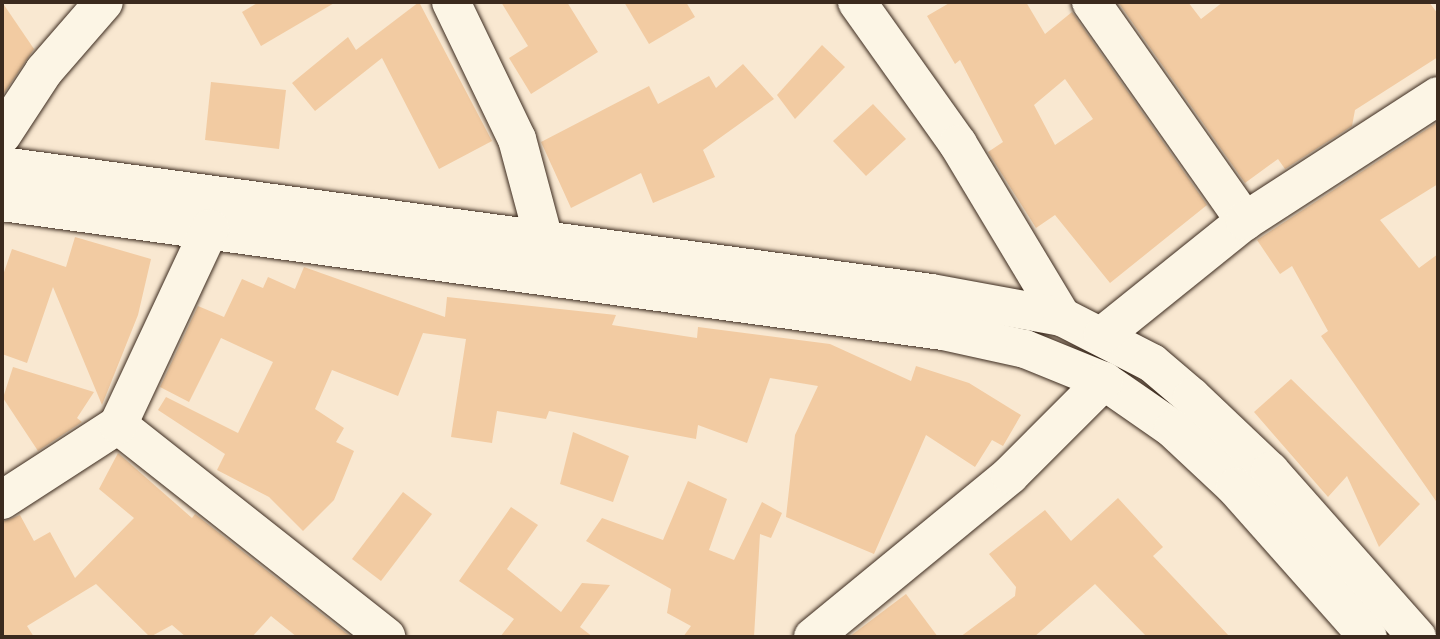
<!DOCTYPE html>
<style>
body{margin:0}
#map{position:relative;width:1440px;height:639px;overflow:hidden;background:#f9e8d1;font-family:Dekko,sans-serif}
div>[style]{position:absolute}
.building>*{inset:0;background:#f2cba2}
.roads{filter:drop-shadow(0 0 2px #3b2a1e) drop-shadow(0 0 2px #3b2a1e)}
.minor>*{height:38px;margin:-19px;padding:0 19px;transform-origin:19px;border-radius:19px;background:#fcf5e5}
span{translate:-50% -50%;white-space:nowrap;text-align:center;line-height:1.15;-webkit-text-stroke:7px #fcf5e5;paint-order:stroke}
.frame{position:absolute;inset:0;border:4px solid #3b2a1e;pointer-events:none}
</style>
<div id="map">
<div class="building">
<div style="clip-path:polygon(2px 2px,34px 49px,2px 96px)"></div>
<div style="clip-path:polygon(259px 2px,336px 2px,261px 46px,242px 12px)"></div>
<div style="clip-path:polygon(419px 2px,492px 141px,439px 169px,382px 58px,315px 111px,292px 83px,348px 37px,356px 50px)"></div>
<div style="clip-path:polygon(501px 2px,567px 2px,598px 52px,531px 94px,509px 58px,528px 46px)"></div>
<div style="clip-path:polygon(624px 2px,686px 2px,695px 17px,649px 44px)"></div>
<div style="clip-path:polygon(evenodd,951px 2px,1026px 2px,1045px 34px,1072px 12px,1207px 205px,1110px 283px,1055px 215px,1036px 228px,988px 152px,1003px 142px,960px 60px,955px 64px,927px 16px,951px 2px,1065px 79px,1093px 119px,1055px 145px,1034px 105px,1065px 79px)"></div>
<div style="clip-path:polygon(1118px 2px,1188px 2px,1201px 19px,1223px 2px,1429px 2px,1438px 14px,1438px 57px,1355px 110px,1352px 126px,1285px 169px,1278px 159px,1245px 183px)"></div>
<div style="clip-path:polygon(822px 45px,845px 67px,795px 119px,777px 95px)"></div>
<div style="clip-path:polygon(743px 64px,774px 99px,703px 150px,715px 177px,653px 203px,641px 173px,571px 208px,541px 142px,649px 86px,658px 104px,709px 76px,716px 88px)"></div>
<div style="clip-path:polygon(211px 82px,286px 90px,279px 149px,205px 140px)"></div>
<div style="clip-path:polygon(873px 104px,906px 139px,866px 176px,833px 141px)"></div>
<div style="clip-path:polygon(1438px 122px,1438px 184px,1380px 220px,1419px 268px,1438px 254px,1438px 504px,1321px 336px,1328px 331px,1292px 266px,1280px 274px,1257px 240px)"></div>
<div style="clip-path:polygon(75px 237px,151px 259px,138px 315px,102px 405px,53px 287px,27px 363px,2px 354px,2px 278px,12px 249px,66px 267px)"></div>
<div style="clip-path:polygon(304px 267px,445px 317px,447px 297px,616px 315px,612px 325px,697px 338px,698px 327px,830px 344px,911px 381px,916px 366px,969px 383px,1021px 415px,1003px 446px,992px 440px,975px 467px,926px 435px,874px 554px,786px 517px,795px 435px,818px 386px,770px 378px,747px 443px,698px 425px,696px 439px,549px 411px,546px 419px,497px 411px,492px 443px,451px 437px,466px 339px,423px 333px,398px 396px,332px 370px,315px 409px,344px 428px,336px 442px,354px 451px,334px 500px,303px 531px,269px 497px,217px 470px,225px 454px,158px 410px,166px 397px,238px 433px,273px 362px,221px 338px,189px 402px,160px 387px,198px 306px,224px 317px,242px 279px,263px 288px,268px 277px,295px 289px)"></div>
<div style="clip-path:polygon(13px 367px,94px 392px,77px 418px,82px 422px,38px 451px,3px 398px)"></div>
<div style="clip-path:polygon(1291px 379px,1420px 504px,1379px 547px,1347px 476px,1328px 497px,1254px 412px)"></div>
<div style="clip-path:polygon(573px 432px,629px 456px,613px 502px,560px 484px)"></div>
<div style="clip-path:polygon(118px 453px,192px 518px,195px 514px,351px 637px,297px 637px,271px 616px,252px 637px,186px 637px,172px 625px,150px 637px,96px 584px,27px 626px,34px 637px,2px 637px,2px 522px,20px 515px,34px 541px,50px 532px,75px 578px,134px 518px,99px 489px)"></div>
<div style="clip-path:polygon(688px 481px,727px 499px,709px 550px,734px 560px,762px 502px,782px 513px,771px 538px,760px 534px,754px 637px,683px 637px,691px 626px,667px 613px,671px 589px,586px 541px,602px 518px,663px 540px)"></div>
<div style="clip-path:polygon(403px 492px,432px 514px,381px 581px,352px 559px)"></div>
<div style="clip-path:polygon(1118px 498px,1163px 547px,1153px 556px,1230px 637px,1147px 637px,1095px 584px,1034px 637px,960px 637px,1015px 596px,1016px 587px,989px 554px,1045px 510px,1071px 541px)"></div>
<div style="clip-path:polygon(511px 507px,538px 525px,507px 569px,561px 612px,582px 583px,610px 585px,580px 627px,593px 637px,500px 637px,514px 619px,459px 581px)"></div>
<div style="clip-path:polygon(906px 594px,938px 637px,849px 637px)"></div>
</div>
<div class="roads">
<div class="minor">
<div style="left:451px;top:2px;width:152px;rotate:64.3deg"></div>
<div style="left:517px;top:139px;width:105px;rotate:75deg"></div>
<div style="left:857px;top:2px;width:174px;rotate:54.6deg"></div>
<div style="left:958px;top:144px;width:202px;rotate:59deg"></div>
<div style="left:1091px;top:2px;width:268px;rotate:54.9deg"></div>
<div style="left:2px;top:135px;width:77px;rotate:-56.7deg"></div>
<div style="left:44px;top:71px;width:91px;rotate:-49deg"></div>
<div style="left:2px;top:166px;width:938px;rotate:7.78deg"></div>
<div style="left:931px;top:293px;width:133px;rotate:10.4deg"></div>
<div style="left:1062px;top:317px;width:101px;rotate:27.1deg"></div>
<div style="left:1152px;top:363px;width:52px;rotate:40.4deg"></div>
<div style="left:1192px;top:397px;width:108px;rotate:43.5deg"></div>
<div style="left:1270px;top:471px;width:222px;rotate:48.5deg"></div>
<div style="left:2px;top:202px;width:950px;rotate:7.81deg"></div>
<div style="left:943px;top:331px;width:84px;rotate:12.4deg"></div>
<div style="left:1025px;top:349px;width:85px;rotate:22.1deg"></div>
<div style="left:1104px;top:381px;width:84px;rotate:34.8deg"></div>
<div style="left:1173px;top:429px;width:85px;rotate:43.1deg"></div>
<div style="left:1235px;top:487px;width:200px;rotate:48.4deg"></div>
<div style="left:1103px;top:335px;width:182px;rotate:-38.8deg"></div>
<div style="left:1245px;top:221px;width:230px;rotate:-32.9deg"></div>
<div style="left:118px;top:425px;width:342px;rotate:38.3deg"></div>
<div style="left:2px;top:500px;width:138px;rotate:-32.9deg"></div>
<div style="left:118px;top:425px;width:217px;rotate:-64.9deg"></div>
<div style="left:813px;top:637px;width:255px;rotate:-39.4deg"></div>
<div style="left:1010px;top:475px;width:133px;rotate:-45deg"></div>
</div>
</div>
<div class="frame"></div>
</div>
